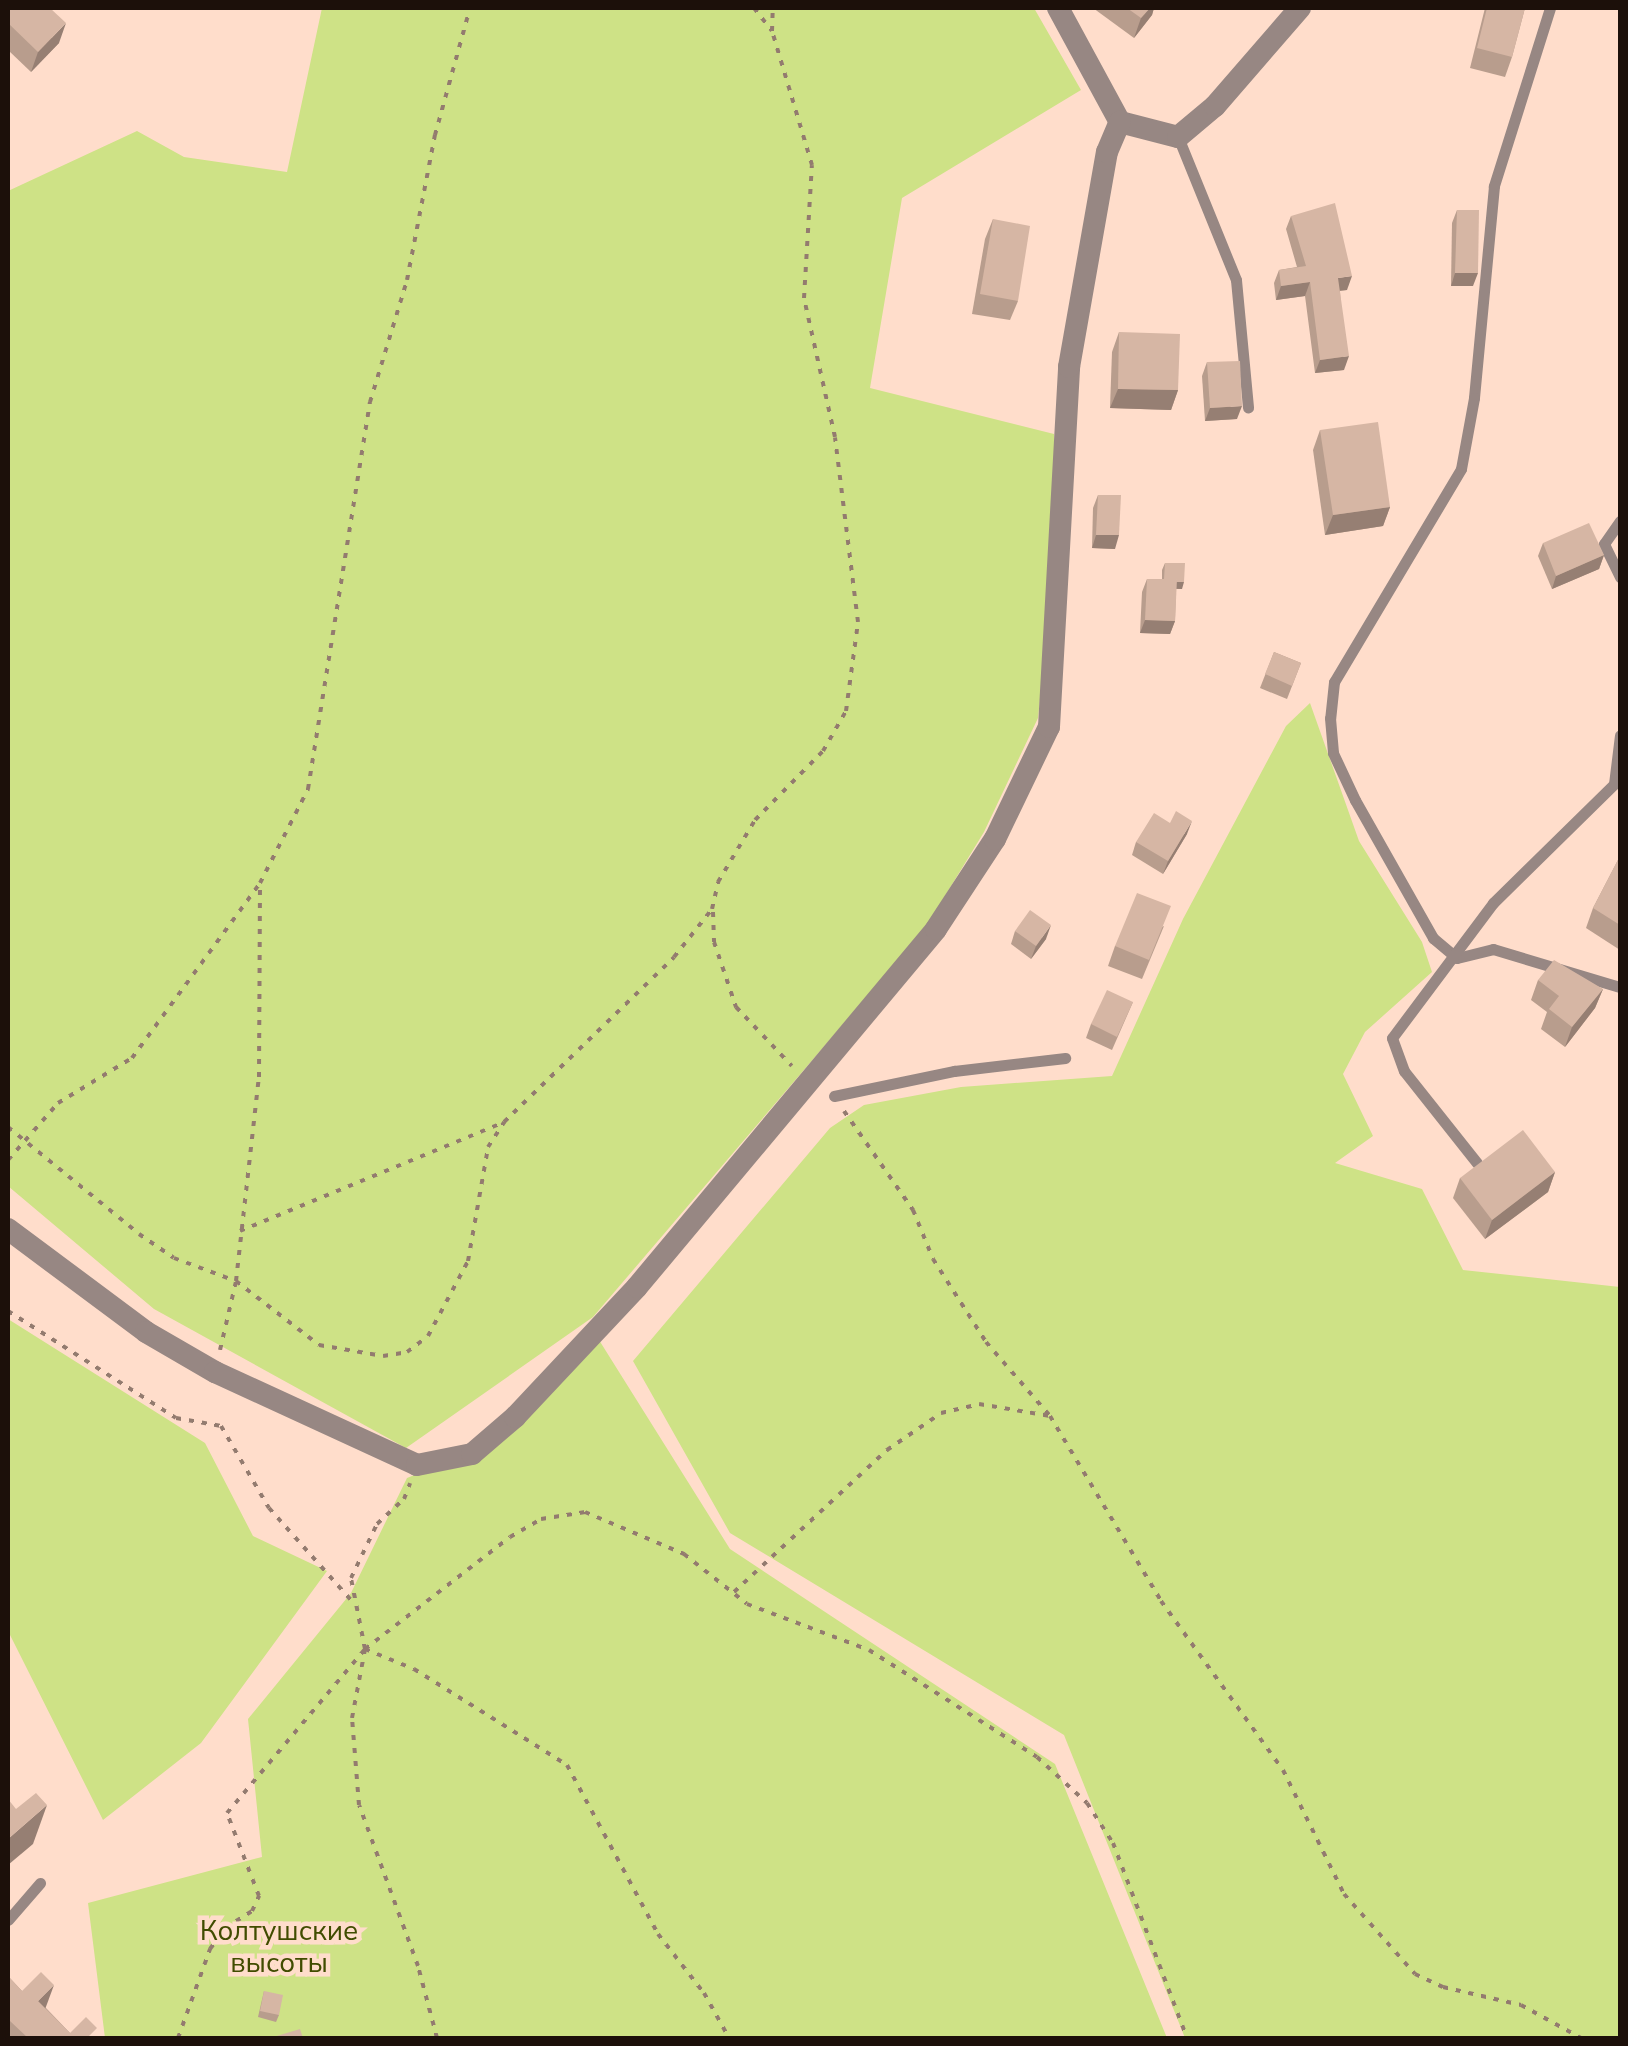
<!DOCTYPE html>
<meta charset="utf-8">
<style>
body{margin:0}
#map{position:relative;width:1628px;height:2046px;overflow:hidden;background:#ffddcb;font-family:"Nunito Sans",sans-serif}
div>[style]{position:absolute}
.green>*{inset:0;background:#cee286}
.path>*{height:4px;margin-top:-2px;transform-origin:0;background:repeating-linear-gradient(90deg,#937b6f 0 5px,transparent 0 13px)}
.service>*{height:11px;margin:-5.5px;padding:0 5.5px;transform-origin:5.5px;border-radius:5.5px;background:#978783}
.minor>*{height:22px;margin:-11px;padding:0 11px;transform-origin:11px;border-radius:11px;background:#978783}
.wall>*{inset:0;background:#b89d8d}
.shaded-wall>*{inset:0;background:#967f73}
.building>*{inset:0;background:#d6b6a4}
span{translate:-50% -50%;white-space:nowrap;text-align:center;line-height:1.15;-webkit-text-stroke:9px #ffddcb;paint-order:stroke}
.park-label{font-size:28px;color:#414c00}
.frame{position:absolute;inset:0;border:10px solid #1c100a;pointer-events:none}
</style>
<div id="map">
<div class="green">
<div style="clip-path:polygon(322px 8px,1034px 8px,1081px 90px,902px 198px,870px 388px,1054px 434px,1056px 551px,1038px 718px,984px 832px,926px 927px,593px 1317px,406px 1448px,154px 1309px,8px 1186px,8px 191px,137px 131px,184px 157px,287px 172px)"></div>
<div style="clip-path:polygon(1310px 703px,1359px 841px,1422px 942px,1432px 972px,1365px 1032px,1343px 1074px,1373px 1136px,1335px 1163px,1422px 1189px,1463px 1270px,1620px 1287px,1620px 2038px,1185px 2038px,1064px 1735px,730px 1533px,633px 1361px,830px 1128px,864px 1105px,961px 1087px,1112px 1076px,1183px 919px,1286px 726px)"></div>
<div style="clip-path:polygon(8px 1319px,205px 1443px,253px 1536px,327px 1571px,201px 1743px,103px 1820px,8px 1631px)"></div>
<div style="clip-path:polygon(599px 1340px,730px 1549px,1055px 1764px,1167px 2038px,105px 2038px,88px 1903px,262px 1857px,248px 1719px,351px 1593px,407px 1478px,481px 1448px)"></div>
</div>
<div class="path">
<div style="left:754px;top:8px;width:29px;rotate:52deg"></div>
<div style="left:713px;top:912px;width:30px;rotate:88deg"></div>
<div style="left:714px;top:942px;width:69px;rotate:71.3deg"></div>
<div style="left:736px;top:1007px;width:81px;rotate:46.5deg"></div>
<div style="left:844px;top:1111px;width:121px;rotate:55.1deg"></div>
<div style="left:913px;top:1210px;width:53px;rotate:67.8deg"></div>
<div style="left:933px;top:1259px;width:98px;rotate:57.4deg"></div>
<div style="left:986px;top:1342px;width:98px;rotate:49.1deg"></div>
<div style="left:1050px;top:1416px;width:216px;rotate:59deg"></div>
<div style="left:1161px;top:1601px;width:208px;rotate:54.2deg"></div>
<div style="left:1283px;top:1770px;width:138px;rotate:63.8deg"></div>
<div style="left:1344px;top:1894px;width:107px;rotate:48.4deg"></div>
<div style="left:1415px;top:1974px;width:31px;rotate:25deg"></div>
<div style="left:1443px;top:1987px;width:80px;rotate:13deg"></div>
<div style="left:1521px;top:2005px;width:68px;rotate:28.8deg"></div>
<div style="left:8px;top:1127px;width:169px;rotate:39.2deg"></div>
<div style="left:139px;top:1234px;width:42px;rotate:34.4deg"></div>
<div style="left:174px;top:1258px;width:66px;rotate:20.4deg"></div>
<div style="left:236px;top:1281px;width:105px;rotate:37.6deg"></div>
<div style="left:319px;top:1345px;width:65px;rotate:9.8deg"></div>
<div style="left:383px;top:1356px;width:24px;rotate:-9deg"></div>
<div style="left:407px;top:1352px;width:26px;rotate:-37deg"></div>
<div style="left:428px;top:1336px;width:85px;rotate:-61.9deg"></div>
<div style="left:468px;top:1261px;width:116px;rotate:-80deg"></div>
<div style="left:488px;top:1147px;width:30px;rotate:-57deg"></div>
<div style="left:504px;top:1122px;width:237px;rotate:-44.1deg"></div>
<div style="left:674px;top:957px;width:61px;rotate:-51.6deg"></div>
<div style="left:712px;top:909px;width:28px;rotate:-77deg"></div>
<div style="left:718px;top:882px;width:72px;rotate:-59.2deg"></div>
<div style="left:755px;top:820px;width:97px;rotate:-45.4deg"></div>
<div style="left:823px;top:751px;width:46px;rotate:-60.1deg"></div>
<div style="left:846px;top:711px;width:90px;rotate:-82.3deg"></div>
<div style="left:858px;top:622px;width:186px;rotate:-97.1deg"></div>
<div style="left:835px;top:437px;width:142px;rotate:-102.6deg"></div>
<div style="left:804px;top:298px;width:133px;rotate:-86.6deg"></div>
<div style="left:812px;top:165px;width:140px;rotate:-106.6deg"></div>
<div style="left:772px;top:31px;width:23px;rotate:-88deg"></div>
<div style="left:8px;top:1160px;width:76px;rotate:-48.7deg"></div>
<div style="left:58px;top:1103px;width:87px;rotate:-31.3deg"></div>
<div style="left:132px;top:1058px;width:217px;rotate:-53.8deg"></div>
<div style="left:260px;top:883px;width:106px;rotate:-62.9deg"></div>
<div style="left:308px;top:789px;width:392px;rotate:-80.9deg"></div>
<div style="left:370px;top:402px;width:127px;rotate:-73.1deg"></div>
<div style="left:407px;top:280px;width:148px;rotate:-79.1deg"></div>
<div style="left:435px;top:135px;width:132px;rotate:-74.6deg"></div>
<div style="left:240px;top:1231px;width:286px;rotate:-22.4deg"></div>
<div style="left:8px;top:1311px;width:199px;rotate:32.5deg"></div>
<div style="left:176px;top:1418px;width:46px;rotate:10.1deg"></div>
<div style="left:221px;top:1426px;width:95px;rotate:59.7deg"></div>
<div style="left:269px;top:1508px;width:125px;rotate:48.3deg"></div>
<div style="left:220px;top:1350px;width:71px;rotate:-76.9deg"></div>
<div style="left:236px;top:1281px;width:205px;rotate:-83.6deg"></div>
<div style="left:259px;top:1077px;width:194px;rotate:-89.7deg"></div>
<div style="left:734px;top:1592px;width:209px;rotate:-42.9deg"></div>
<div style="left:887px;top:1450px;width:65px;rotate:-34.4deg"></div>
<div style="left:941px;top:1413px;width:39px;rotate:-13deg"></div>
<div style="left:979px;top:1404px;width:72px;rotate:9.6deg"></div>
<div style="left:365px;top:1649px;width:53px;rotate:22.2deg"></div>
<div style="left:414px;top:1669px;width:181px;rotate:32.1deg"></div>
<div style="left:567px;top:1765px;width:192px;rotate:61.7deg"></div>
<div style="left:658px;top:1934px;width:75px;rotate:52.1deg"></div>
<div style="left:704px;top:1993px;width:51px;rotate:60.9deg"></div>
<div style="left:178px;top:2038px;width:95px;rotate:-70.2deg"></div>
<div style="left:210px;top:1949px;width:26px;rotate:-54deg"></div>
<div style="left:225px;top:1928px;width:32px;rotate:-32deg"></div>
<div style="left:252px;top:1911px;width:17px;rotate:-65deg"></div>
<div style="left:259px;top:1896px;width:89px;rotate:-111.1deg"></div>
<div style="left:227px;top:1813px;width:214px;rotate:-49.9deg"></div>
<div style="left:365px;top:1649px;width:72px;rotate:-101.2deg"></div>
<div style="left:351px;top:1578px;width:60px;rotate:-64.3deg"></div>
<div style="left:377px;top:1524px;width:37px;rotate:-43deg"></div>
<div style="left:404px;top:1499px;width:17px;rotate:-69deg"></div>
<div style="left:437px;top:2038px;width:74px;rotate:-104.8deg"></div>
<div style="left:418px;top:1966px;width:171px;rotate:-110.1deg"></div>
<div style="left:359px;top:1805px;width:87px;rotate:-94.6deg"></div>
<div style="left:352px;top:1718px;width:70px;rotate:-79.3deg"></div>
<div style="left:365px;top:1649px;width:183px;rotate:-37.7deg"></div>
<div style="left:510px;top:1537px;width:36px;rotate:-30deg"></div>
<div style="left:541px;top:1519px;width:45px;rotate:-9deg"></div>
<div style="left:585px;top:1512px;width:108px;rotate:23deg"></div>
<div style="left:684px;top:1554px;width:80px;rotate:38.4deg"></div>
<div style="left:747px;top:1604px;width:130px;rotate:20.7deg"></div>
<div style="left:869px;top:1650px;width:199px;rotate:32.5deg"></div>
<div style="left:1037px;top:1757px;width:68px;rotate:42.6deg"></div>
<div style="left:1087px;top:1803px;width:48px;rotate:57deg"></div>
<div style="left:1113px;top:1843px;width:209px;rotate:69.2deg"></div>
</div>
<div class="service">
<div style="left:1550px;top:8px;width:187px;rotate:107.5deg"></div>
<div style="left:1494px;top:186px;width:213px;rotate:95.4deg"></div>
<div style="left:1474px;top:398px;width:72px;rotate:100.4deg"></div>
<div style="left:1461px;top:469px;width:248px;rotate:120.8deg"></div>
<div style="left:1334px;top:682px;width:36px;rotate:96deg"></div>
<div style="left:1330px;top:718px;width:35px;rotate:85deg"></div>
<div style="left:1333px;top:753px;width:52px;rotate:64.9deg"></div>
<div style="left:1355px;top:800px;width:159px;rotate:60.5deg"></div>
<div style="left:1433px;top:938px;width:31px;rotate:40deg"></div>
<div style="left:1457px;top:958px;width:37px;rotate:-14deg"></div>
<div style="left:1493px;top:949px;width:133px;rotate:16.7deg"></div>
<div style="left:1178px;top:137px;width:154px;rotate:67.9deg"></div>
<div style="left:1236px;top:280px;width:128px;rotate:84.6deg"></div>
<div style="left:1620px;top:521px;width:28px;rotate:125deg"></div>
<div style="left:1604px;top:544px;width:37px;rotate:64deg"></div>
<div style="left:834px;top:1096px;width:123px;rotate:-11.8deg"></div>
<div style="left:954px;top:1071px;width:112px;rotate:-6.7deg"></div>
<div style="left:1477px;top:1163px;width:117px;rotate:-128.4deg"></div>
<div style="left:1404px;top:1071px;width:35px;rotate:-110deg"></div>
<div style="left:1392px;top:1038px;width:169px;rotate:-53.2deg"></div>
<div style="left:1493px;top:903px;width:170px;rotate:-44.5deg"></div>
<div style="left:1614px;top:784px;width:49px;rotate:-83deg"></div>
<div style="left:8px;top:1920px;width:49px;rotate:-49.1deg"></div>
</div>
<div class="minor">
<div style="left:1058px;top:8px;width:130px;rotate:61.5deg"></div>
<div style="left:1120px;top:122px;width:60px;rotate:14.5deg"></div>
<div style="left:1178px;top:137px;width:48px;rotate:-40deg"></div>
<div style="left:1215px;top:106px;width:130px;rotate:-49.1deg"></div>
<div style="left:8px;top:1229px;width:172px;rotate:36.7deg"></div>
<div style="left:146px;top:1332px;width:80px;rotate:30.1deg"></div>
<div style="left:215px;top:1372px;width:222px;rotate:24.7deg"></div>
<div style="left:417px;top:1465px;width:56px;rotate:-11.3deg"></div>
<div style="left:472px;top:1454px;width:57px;rotate:-40.7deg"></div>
<div style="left:515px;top:1417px;width:178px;rotate:-46.8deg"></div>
<div style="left:637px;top:1287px;width:466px;rotate:-50.1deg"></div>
<div style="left:936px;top:929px;width:108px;rotate:-56.8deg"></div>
<div style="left:995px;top:839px;width:124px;rotate:-64.3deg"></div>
<div style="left:1049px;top:727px;width:361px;rotate:-86.8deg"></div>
<div style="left:1069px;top:367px;width:218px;rotate:-80deg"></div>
<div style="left:1107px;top:152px;width:33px;rotate:-67deg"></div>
</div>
<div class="wall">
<div style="clip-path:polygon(8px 8px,59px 43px,31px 72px,8px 50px)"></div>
<div style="clip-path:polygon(1093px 8px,1154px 8px,1152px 15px,1134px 38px)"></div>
<div style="clip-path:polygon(1485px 8px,1525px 8px,1512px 57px,1505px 77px,1470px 68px)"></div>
<div style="clip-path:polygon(1457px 210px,1473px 286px,1451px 286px,1452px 223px)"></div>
<div style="clip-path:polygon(1291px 216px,1347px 290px,1340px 291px,1344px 370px,1315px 373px,1305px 296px,1276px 300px,1274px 283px,1279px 270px,1297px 267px,1286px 229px)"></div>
<div style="clip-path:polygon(993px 219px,1018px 301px,1010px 320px,972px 314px,985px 239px)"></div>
<div style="clip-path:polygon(1119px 332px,1178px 390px,1171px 410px,1110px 408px,1112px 352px)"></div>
<div style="clip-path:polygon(1207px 362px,1237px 419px,1205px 421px,1202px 376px)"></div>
<div style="clip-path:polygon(1320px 430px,1390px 507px,1383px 526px,1325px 535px,1313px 450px)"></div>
<div style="clip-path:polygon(1098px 495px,1115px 549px,1092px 548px,1093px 508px)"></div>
<div style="clip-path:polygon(1543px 543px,1604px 555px,1599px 569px,1552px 589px,1538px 556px)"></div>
<div style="clip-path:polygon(1165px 563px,1182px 589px,1176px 589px,1175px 621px,1170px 634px,1140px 633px,1142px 592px,1147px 579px,1162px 579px,1162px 570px)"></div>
<div style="clip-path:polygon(1274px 652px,1301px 663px,1287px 699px,1260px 688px)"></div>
<div style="clip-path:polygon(1187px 834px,1163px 874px,1132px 855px,1136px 842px)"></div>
<div style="clip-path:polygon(1620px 856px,1620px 950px,1586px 928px,1593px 908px)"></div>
<div style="clip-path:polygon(1164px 926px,1142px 979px,1108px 966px,1115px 946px)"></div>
<div style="clip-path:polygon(1015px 931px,1046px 939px,1031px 959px,1011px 944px)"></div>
<div style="clip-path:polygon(1538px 980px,1603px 989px,1595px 1008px,1565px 1047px,1541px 1029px,1547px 1012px,1531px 1000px)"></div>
<div style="clip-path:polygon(1133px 1002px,1112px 1050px,1086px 1038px,1091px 1024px)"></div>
<div style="clip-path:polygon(1555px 1172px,1548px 1192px,1485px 1239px,1453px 1198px,1460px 1178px)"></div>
<div style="clip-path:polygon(8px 1976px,22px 1991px,46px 2008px,70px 2033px,94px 2038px,8px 2038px)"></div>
<div style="clip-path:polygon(264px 1991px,279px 2015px,276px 2022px,258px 2017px)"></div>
</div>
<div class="shaded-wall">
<div style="clip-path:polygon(1150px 8px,1154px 8px,1152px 15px,1134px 38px,1141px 18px)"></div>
<div style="clip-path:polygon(66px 23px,59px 43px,31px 72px,38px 52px)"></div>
<div style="clip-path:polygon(1455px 273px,1478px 273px,1473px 286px,1451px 286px)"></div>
<div style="clip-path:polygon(1352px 276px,1347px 290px,1334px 291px,1338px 278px)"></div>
<div style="clip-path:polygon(1310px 282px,1305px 296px,1276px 300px,1281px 286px)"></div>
<div style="clip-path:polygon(1349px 356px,1344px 370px,1315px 373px,1320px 360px)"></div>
<div style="clip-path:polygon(1118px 389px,1178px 390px,1171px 410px,1110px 408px)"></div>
<div style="clip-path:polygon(1242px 406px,1237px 419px,1205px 421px,1210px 408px)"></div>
<div style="clip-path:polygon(1390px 507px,1383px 526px,1325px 535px,1333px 515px)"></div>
<div style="clip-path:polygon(1096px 535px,1119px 535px,1115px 549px,1092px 548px)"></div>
<div style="clip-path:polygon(1604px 555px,1599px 569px,1552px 589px,1556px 576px)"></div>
<div style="clip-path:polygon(1164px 582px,1184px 582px,1182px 589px,1162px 588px)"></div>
<div style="clip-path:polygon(1145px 620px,1175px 621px,1170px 634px,1140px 633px)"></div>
<div style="clip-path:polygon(1192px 821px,1187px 834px,1163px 874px,1168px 861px)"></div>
<div style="clip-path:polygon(1051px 925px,1046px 939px,1031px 959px,1036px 946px)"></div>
<div style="clip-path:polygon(1603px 989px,1595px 1008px,1565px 1047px,1572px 1027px)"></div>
<div style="clip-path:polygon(1555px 1172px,1548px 1192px,1485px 1239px,1492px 1220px)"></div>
<div style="clip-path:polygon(47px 1805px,33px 1844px,8px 1865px,8px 1839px)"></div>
<div style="clip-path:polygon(54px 1985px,40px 2023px,38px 2001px)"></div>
</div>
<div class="building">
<div style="clip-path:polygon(8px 8px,50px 8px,66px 23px,38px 52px,8px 23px)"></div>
<div style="clip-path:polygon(1127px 8px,1150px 8px,1141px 18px)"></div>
<div style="clip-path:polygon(1487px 8px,1525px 8px,1512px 57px,1477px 48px)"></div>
<div style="clip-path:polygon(1335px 203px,1352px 276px,1338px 278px,1349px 356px,1320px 360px,1310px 282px,1281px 286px,1279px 270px,1306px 266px,1291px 216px)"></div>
<div style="clip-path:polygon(1457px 210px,1479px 210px,1478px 273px,1455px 273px)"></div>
<div style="clip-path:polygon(993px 219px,1030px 226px,1018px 301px,980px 294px)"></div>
<div style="clip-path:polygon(1119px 332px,1180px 334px,1178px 390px,1118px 389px)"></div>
<div style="clip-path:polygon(1240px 361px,1242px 406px,1210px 408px,1207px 362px)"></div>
<div style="clip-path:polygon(1378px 422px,1390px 507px,1333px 515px,1320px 430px)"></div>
<div style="clip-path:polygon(1098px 495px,1121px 495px,1119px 535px,1096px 535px)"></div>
<div style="clip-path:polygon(1589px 523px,1604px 555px,1556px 576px,1543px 543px)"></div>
<div style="clip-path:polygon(1165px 563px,1185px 563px,1184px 582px,1176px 582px,1177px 579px,1164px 579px)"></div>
<div style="clip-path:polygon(1147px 579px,1177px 579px,1175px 621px,1145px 620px)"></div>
<div style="clip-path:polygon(1274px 652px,1301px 663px,1292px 686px,1265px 674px)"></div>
<div style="clip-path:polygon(1176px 811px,1192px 821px,1168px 861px,1136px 842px,1154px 813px,1170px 823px)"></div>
<div style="clip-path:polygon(1620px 856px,1620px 925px,1593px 908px)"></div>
<div style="clip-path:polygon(1137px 893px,1171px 906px,1149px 960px,1115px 946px)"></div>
<div style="clip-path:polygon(1030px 910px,1051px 925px,1036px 946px,1015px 931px)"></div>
<div style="clip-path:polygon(1554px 960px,1603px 989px,1572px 1027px,1549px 1009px,1559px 996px,1538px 980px)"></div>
<div style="clip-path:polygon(1107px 990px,1133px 1002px,1117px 1037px,1091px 1024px)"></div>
<div style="clip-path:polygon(1523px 1130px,1555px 1172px,1492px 1220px,1460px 1178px)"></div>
<div style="clip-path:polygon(36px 1793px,47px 1805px,8px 1839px,8px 1799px,16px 1809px)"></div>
<div style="clip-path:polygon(41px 1972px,54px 1985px,38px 2001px,70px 2033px,86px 2017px,97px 2028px,87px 2038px,28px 2038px,10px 2021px,8px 2023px,8px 1976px,22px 1991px)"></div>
<div style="clip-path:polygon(264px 1991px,283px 1995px,279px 2015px,260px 2011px)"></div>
<div style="clip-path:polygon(300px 2029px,303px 2038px,270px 2038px)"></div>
</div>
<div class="park-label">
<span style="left:279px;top:1947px">Колтушские<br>высоты</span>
</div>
<div class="frame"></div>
</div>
